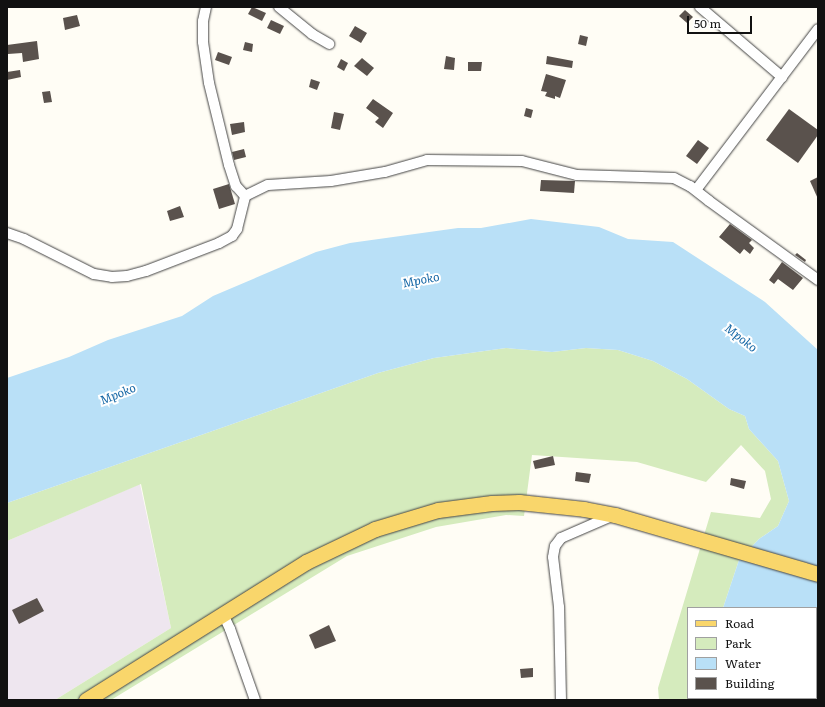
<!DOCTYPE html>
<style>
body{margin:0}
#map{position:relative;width:825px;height:707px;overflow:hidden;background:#fffdf5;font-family:Literata,serif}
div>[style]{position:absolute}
.industrial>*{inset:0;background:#eee6ef}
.green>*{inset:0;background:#d5ebbd}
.water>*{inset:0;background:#b9e0f7}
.building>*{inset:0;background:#5a524d}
.roads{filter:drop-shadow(0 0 1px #444) drop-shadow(0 0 1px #444)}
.street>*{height:10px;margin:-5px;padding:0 5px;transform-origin:5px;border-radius:5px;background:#fff}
.primary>*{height:15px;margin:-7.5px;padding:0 7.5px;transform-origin:7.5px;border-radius:7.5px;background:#f9d66b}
span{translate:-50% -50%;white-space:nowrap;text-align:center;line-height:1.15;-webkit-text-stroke:4px #fff;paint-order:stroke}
.water-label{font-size:12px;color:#1768a6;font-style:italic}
.frame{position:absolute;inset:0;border:8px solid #111;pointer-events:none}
.legend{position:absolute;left:687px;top:607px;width:130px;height:92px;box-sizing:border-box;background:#fff;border:1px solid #a0a0a0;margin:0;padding:5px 7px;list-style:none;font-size:12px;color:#111}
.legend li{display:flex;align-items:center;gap:8px;height:20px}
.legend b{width:20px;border:1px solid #a0a0a0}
.scale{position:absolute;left:687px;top:16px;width:65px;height:18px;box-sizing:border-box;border:2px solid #111;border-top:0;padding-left:5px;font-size:12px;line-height:14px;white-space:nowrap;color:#111;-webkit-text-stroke:3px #fff;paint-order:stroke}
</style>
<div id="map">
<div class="industrial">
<div style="clip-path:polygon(140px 484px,171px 628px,55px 700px,7px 700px,7px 541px)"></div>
</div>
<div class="green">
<div style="clip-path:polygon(506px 348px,552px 352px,586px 348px,618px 350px,653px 361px,687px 379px,729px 409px,745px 416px,749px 429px,778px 461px,789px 501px,778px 526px,759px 539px,739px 560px,723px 608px,688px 608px,688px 698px,713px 698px,713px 700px,659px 700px,658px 688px,711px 512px,760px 518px,771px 499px,765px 471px,741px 445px,706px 482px,637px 462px,532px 455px,524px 516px,506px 515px,436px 527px,347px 556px,111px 700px,55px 700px,171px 628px,141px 484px,7px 541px,7px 503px,378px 373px,434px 358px)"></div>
</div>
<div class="water">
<div style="clip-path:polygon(531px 219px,599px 227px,628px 239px,673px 242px,765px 302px,818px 350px,818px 700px,713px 700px,713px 698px,816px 698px,816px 608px,723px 608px,739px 560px,759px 539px,778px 526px,789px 501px,778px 461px,749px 429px,745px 416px,729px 409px,687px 379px,653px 361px,618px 350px,586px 348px,552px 352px,506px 348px,434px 358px,378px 373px,7px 503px,7px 378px,69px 357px,108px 340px,182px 316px,213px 296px,316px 252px,350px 243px,458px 228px,481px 228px)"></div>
</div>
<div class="building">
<div style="clip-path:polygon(252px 7px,266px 13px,262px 21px,248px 14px)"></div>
<div style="clip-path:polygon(685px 10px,693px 17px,687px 23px,679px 16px)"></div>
<div style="clip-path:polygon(77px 15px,80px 26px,65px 30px,63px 18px)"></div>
<div style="clip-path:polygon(271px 20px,284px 26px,280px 34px,267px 28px)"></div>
<div style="clip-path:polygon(355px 26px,367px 33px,361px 43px,349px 36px)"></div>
<div style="clip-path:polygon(580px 35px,588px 37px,586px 46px,578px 44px)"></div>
<div style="clip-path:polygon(37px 41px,39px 59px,23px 62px,22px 53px,8px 54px,7px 45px)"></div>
<div style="clip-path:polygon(245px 42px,253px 44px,252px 52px,243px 50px)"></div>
<div style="clip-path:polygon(218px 52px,232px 57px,229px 65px,215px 60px)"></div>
<div style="clip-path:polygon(446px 56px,455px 58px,454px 70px,444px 69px)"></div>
<div style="clip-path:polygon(547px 56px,573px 61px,572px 68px,546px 64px)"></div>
<div style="clip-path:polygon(362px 58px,374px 68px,367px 76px,354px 66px)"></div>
<div style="clip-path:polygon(341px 59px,348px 63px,344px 71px,337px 67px)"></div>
<div style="clip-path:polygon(468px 62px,482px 62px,481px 71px,468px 71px)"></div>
<div style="clip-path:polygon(20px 70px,21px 77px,7px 80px,7px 72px)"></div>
<div style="clip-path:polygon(546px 74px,566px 80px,560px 98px,555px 96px,555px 99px,545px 96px,547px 92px,541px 91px)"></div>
<div style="clip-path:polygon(311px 79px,320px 82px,317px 90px,309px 87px)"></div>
<div style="clip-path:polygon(50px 91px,52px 102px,44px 103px,42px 92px)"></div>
<div style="clip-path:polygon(373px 99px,393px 113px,383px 128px,375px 122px,379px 118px,366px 108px)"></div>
<div style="clip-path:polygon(526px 108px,533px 110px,531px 118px,524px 116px)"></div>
<div style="clip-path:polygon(789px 109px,818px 130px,818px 135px,798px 163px,766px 140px)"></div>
<div style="clip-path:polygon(334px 112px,344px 114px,340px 130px,331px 128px)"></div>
<div style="clip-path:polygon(244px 122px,245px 132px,232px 135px,230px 124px)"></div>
<div style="clip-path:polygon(698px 140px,709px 148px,697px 164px,686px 156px)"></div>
<div style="clip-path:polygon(244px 149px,246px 157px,234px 160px,232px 152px)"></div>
<div style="clip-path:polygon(818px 177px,818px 199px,810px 181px)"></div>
<div style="clip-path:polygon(541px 180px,575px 181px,574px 193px,540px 191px)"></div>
<div style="clip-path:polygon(229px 184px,235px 204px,219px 209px,213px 189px)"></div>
<div style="clip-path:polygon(180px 206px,184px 217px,170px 221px,167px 211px)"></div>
<div style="clip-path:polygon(730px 224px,752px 240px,749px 243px,754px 248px,750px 254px,744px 249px,740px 254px,719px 237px)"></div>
<div style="clip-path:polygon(797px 253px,806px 260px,805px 262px,795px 255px)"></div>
<div style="clip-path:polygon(782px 262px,803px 278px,793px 290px,778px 279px,774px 284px,769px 280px)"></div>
<div style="clip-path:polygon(553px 456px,555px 465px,535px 469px,533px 461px)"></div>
<div style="clip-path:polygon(576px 472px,591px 474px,589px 483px,575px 481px)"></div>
<div style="clip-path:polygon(731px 478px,746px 481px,744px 489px,730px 485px)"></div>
<div style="clip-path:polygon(37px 598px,44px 611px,19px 624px,12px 610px)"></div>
<div style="clip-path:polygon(329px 625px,336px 641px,315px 649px,309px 635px)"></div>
<div style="clip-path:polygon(533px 668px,533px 677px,521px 678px,520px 669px)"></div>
</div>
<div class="roads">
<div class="street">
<div style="left:206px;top:7px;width:14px;rotate:102deg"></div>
<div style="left:203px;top:21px;width:21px;rotate:90deg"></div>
<div style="left:203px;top:42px;width:41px;rotate:81.7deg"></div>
<div style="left:209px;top:83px;width:84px;rotate:76.3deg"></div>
<div style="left:229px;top:165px;width:22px;rotate:72deg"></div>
<div style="left:236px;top:186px;width:13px;rotate:48deg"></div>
<div style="left:279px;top:7px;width:43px;rotate:39.3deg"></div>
<div style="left:312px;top:34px;width:20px;rotate:30deg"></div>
<div style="left:700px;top:7px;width:108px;rotate:40.5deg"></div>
<div style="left:696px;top:190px;width:202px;rotate:-52.8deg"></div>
<div style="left:7px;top:233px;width:18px;rotate:19deg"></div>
<div style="left:24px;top:239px;width:78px;rotate:26.6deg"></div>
<div style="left:94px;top:274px;width:18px;rotate:9deg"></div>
<div style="left:112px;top:277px;width:15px;rotate:-4deg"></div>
<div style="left:127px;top:276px;width:20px;rotate:-15deg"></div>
<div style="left:146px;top:271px;width:78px;rotate:-21deg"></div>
<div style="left:219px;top:243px;width:15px;rotate:-28deg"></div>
<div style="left:232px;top:236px;width:9px;rotate:-54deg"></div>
<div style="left:237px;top:229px;width:34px;rotate:-76deg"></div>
<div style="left:245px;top:196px;width:25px;rotate:-26deg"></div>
<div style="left:268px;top:185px;width:63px;rotate:-3.6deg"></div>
<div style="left:331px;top:181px;width:55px;rotate:-9.5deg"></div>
<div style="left:385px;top:172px;width:44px;rotate:-15.9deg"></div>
<div style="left:427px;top:160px;width:95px;rotate:0.6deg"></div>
<div style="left:522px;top:161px;width:57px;rotate:14.3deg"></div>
<div style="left:577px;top:175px;width:97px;rotate:1.8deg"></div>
<div style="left:674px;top:178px;width:18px;rotate:27deg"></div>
<div style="left:690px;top:186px;width:24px;rotate:38deg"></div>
<div style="left:709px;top:201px;width:135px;rotate:35.9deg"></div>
<div style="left:223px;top:614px;width:17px;rotate:65deg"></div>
<div style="left:230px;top:629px;width:75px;rotate:70.6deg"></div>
<div style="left:561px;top:700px;width:93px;rotate:-91.2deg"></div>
<div style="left:559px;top:607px;width:50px;rotate:-96.8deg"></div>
<div style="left:553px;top:557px;width:11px;rotate:-80deg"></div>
<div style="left:555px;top:546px;width:10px;rotate:-53deg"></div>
<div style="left:561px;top:538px;width:58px;rotate:-23.5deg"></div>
</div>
<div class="primary">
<div style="left:86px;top:700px;width:260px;rotate:-32.1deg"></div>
<div style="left:306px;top:562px;width:76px;rotate:-25.6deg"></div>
<div style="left:375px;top:529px;width:66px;rotate:-16.8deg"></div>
<div style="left:438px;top:510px;width:54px;rotate:-7.4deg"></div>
<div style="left:492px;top:503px;width:27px;rotate:-2deg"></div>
<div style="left:519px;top:502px;width:65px;rotate:6.1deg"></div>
<div style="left:584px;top:509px;width:32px;rotate:11deg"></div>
<div style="left:615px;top:515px;width:211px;rotate:16.2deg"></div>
</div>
</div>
<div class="water-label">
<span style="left:421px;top:280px;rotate:-11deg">Mpoko</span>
<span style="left:741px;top:338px;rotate:38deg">Mpoko</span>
<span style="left:118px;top:394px;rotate:-22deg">Mpoko</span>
</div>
<div class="frame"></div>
<ul class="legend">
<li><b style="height:5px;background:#f9d66b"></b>Road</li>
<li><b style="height:11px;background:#d5ebbd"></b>Park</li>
<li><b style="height:11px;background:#b9e0f7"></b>Water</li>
<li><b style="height:11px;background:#5a524d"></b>Building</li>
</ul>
<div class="scale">50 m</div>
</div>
